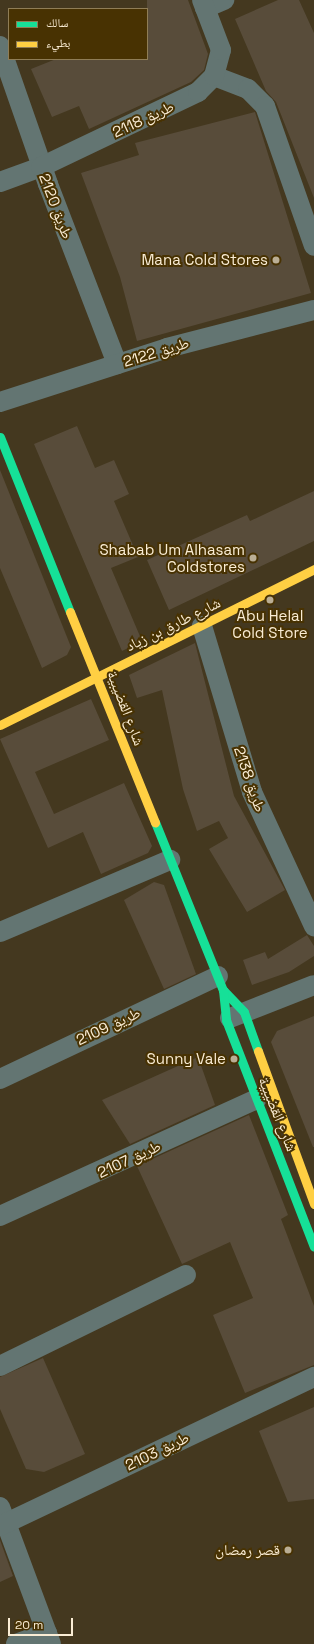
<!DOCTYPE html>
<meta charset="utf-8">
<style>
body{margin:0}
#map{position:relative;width:314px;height:1644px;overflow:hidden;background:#44381f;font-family:"Space Grotesk","Noto Naskh Arabic",sans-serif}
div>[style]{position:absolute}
.building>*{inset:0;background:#584c3a}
.street>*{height:20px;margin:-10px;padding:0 10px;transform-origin:10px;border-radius:10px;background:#637572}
.fast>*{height:9px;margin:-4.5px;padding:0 4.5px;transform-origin:4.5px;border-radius:4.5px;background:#16e098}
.slow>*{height:9px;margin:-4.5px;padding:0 4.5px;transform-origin:4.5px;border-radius:4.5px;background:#ffcf43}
.dots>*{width:11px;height:11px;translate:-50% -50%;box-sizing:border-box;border:2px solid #483202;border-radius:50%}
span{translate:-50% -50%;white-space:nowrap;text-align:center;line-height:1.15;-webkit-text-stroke:4px #483202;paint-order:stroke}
.street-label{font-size:15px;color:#faedd5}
.poi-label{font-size:15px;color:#faedd5}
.right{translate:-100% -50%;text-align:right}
.legend{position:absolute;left:8px;top:8px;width:140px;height:52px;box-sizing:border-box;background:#483202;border:1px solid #8f7d56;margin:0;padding:5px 7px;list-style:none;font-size:12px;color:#faedd5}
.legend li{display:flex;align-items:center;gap:8px;height:20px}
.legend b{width:20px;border:1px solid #8f7d56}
.scale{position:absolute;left:8px;top:1618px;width:65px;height:18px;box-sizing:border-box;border:2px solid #faedd5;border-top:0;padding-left:5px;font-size:12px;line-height:14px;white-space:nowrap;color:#faedd5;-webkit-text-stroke:3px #483202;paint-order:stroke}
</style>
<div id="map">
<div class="building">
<div style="clip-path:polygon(147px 0,188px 0,208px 54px,204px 70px,191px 82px,89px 129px,79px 106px,52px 117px,31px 69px,56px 59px,147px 59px)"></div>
<div style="clip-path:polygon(278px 0,299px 0,314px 33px,314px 198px,276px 102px,266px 91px,235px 19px)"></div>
<div style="clip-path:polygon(255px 112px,311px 293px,137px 341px,120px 277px,81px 173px,139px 155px,135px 143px)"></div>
<div style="clip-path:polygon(77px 426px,95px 468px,114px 460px,129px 494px,114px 501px,138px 557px,111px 568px,142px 641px,122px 651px,34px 444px)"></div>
<div style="clip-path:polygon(0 470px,71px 647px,67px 655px,42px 668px,0 568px)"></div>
<div style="clip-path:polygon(314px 491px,314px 541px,169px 610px,147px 560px,247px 515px,250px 521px)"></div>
<div style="clip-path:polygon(195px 643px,234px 796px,285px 890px,247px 912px,209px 849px,228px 838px,219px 821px,197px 831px,183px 789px,162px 690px,137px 698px,129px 675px)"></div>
<div style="clip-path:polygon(91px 699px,109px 740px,35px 772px,54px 814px,124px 783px,152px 846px,148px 853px,101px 874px,83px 832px,48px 848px,0 739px)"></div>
<div style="clip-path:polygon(154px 882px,164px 885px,196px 974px,164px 989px,124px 900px)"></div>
<div style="clip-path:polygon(307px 935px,314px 946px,314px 956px,289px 972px,252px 985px,243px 960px,265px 952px,268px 959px)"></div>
<div style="clip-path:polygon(314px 1016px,314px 1147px,313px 1147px,271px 1042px,277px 1031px)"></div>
<div style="clip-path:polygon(198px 1057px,215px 1105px,130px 1144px,102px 1100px)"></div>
<div style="clip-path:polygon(249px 1115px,288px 1215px,281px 1219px,314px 1306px,314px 1365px,245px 1393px,213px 1315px,253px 1298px,230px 1242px,182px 1264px,137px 1166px)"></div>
<div style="clip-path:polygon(43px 1358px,85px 1454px,44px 1472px,26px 1469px,0 1409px,0 1377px)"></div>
<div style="clip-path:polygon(314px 1407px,314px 1499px,288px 1502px,259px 1431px)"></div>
<div style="clip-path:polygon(0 1540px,13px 1576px,0 1582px)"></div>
</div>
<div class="street">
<div style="left:205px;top:8px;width:21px;rotate:-23deg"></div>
<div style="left:0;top:46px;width:146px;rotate:70.8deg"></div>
<div style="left:48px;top:184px;width:193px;rotate:69deg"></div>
<div style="left:214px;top:76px;width:36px;rotate:21deg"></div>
<div style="left:248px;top:89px;width:24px;rotate:45deg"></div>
<div style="left:265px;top:106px;width:148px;rotate:70.7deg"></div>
<div style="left:0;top:182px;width:44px;rotate:-20.1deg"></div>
<div style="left:41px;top:167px;width:174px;rotate:-25.5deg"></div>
<div style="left:198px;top:92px;width:23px;rotate:-45deg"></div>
<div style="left:214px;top:76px;width:27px;rotate:-75deg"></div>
<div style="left:221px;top:50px;width:53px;rotate:-110.8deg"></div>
<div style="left:0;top:402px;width:176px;rotate:-17.9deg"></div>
<div style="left:167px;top:348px;width:152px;rotate:-14.5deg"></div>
<div style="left:202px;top:626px;width:173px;rotate:73.2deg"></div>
<div style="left:252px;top:792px;width:148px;rotate:65.2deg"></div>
<div style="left:0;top:932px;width:185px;rotate:-23deg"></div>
<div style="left:230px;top:1018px;width:90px;rotate:-21.4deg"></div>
<div style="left:0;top:1079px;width:241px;rotate:-25.3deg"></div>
<div style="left:0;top:1216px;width:282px;rotate:-24.5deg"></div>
<div style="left:0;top:1366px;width:207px;rotate:-26.1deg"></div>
<div style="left:0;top:1507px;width:146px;rotate:69.6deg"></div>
<div style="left:0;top:1526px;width:348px;rotate:-25.4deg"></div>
<div style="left:16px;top:1644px;width:33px;rotate:-20deg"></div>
</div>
<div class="fast">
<div style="left:0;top:437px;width:188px;rotate:68.2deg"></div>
<div style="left:155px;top:822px;width:181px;rotate:68deg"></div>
<div style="left:223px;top:990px;width:30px;rotate:46deg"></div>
<div style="left:244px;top:1012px;width:41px;rotate:70.3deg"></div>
<div style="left:223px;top:990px;width:30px;rotate:84deg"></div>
<div style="left:226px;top:1020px;width:243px;rotate:68.8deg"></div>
</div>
<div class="slow">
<div style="left:70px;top:612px;width:227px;rotate:68deg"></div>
<div style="left:0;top:725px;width:351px;rotate:-26.4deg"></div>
<div style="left:258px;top:1051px;width:163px;rotate:69.9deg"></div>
</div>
<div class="dots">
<div style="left:276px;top:260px;background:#baae95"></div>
<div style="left:253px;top:558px;background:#baae95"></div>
<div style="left:270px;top:600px;background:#baae95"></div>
<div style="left:234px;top:1059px;background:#baae95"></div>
<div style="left:288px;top:1550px;background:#baae95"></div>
</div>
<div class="street-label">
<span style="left:143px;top:119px;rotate:-25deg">طريق 2118</span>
<span style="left:56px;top:206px;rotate:69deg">طريق 2120</span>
<span style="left:156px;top:352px;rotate:-17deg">طريق 2122</span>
<span style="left:173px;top:624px;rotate:-26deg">شارع طارق بن زياد</span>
<span style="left:126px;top:708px;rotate:69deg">شارع القضيبية</span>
<span style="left:250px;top:779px;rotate:71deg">طريق 2138</span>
<span style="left:108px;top:1026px;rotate:-25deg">طريق 2109</span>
<span style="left:278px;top:1114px;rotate:68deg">شارع القضيبية</span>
<span style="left:129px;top:1159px;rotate:-25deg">طريق 2107</span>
<span style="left:157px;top:1451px;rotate:-26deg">طريق 2103</span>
</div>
<div class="poi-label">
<span class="right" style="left:268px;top:260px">Mana Cold Stores</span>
<span class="right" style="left:245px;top:558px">Shabab Um Alhasam<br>Coldstores</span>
<span style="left:270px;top:624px">Abu Helal<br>Cold Store</span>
<span class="right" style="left:226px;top:1059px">Sunny Vale</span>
<span class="right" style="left:280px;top:1550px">قصر رمضان</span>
</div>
<ul class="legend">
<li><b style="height:5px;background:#16e098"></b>سالك</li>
<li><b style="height:5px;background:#ffcf43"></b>بطيء</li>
</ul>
<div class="scale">20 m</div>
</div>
